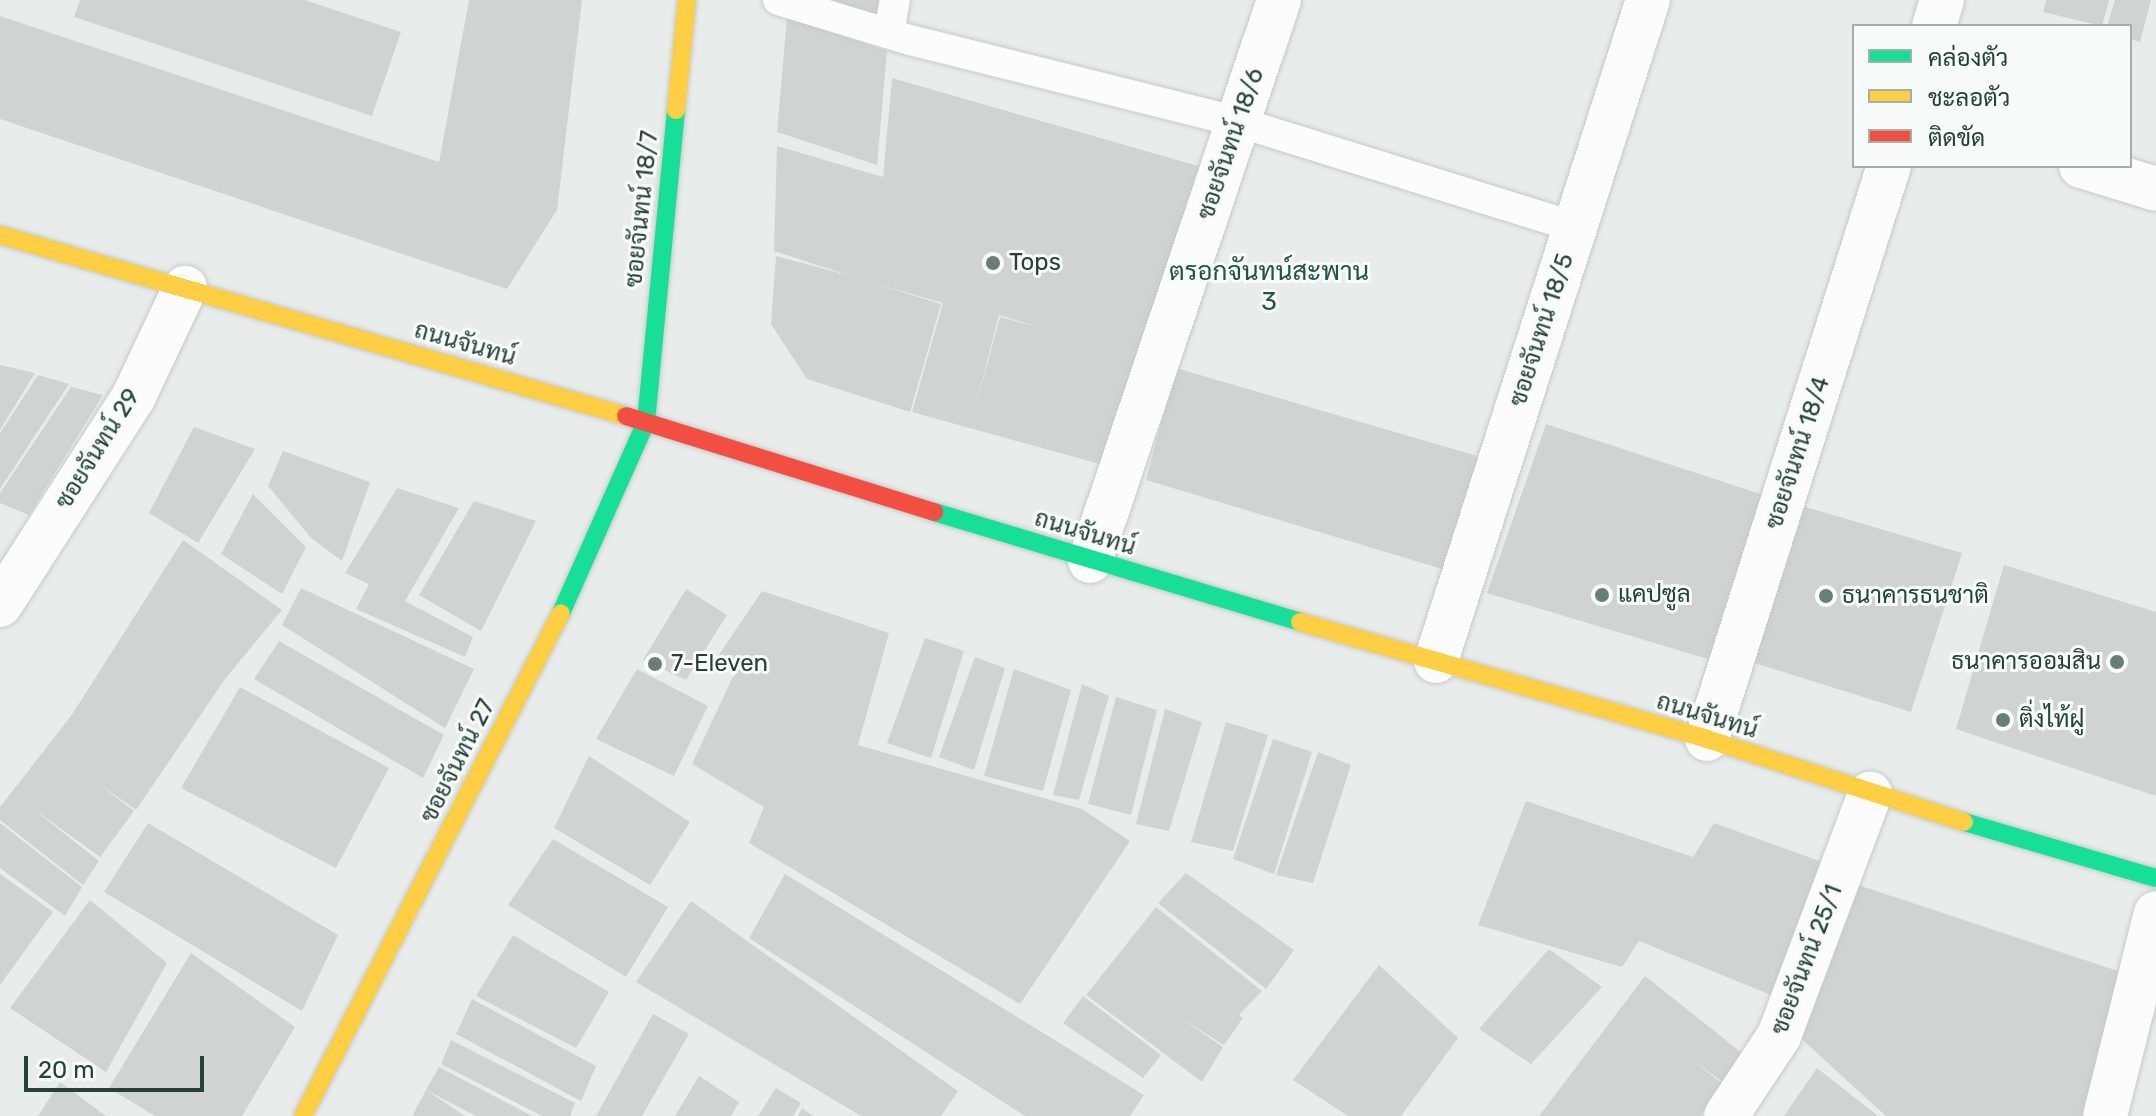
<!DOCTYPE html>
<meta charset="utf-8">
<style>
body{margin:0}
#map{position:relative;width:2156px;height:1116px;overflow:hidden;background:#e8edeb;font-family:Rubik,Sarabun,sans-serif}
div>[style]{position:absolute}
.building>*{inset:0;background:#cfd4d2}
.roads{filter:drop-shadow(0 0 2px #c5cac8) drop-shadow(0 0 2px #c5cac8)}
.lane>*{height:30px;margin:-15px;padding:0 15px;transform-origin:15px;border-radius:15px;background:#fcfcfc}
.street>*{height:44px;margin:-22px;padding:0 22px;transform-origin:22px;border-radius:22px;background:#fcfcfc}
.fast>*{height:18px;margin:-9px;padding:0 9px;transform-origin:9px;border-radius:9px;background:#16e098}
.slow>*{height:18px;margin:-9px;padding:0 9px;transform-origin:9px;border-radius:9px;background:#ffcf43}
.jam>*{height:18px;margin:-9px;padding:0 9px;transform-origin:9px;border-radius:9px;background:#f24e42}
.dots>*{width:22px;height:22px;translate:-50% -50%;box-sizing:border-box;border:4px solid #f7fbf9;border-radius:50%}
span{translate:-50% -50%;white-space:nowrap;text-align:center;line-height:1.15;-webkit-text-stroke:6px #f7fbf9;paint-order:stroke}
.street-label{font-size:24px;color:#24423a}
.poi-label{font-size:24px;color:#24423a}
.left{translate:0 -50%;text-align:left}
.right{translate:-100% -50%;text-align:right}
.neighbourhood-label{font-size:26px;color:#1f5548}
.legend{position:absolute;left:1852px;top:24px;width:280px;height:144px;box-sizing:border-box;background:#f7fbf9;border:2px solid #a3b1ad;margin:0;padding:10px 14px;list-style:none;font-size:24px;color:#24423a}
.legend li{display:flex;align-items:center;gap:16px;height:40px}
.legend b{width:40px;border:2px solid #a3b1ad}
.scale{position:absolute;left:24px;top:1056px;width:180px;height:36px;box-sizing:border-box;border:4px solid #24423a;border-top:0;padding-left:10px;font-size:24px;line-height:28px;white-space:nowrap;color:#24423a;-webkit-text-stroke:6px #f7fbf9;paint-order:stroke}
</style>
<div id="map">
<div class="building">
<div style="clip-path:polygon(80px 0,305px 0,401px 32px,372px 116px,74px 17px)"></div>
<div style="clip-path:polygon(469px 0,582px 0,557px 210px,507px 289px,0 119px,0 16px,439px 162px)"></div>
<div style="clip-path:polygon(823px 0,885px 0,883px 19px)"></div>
<div style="clip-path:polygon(2046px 0,2109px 0,2102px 26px,2043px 12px)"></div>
<div style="clip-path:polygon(2115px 0,2151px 0,2140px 42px,2130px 39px,2130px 26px,2107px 26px)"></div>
<div style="clip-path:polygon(787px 17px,887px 51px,877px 165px,777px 132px)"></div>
<div style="clip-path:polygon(evenodd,892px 78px,1212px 170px,1114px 468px,912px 412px,943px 303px,869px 282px,941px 304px,910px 412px,807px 379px,771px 324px,776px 256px,851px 276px,774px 251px,777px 146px,883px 177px,892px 78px,999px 315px,1042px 328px,1000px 317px,973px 416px,999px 315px)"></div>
<div style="clip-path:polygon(0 365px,35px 373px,0 430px)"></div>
<div style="clip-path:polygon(1176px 368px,1491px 460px,1462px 575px,1146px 480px)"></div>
<div style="clip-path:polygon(38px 375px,69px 384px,0 489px,0 433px)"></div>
<div style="clip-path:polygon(71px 387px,103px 395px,29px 515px,0 503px,0 493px)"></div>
<div style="clip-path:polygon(1546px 424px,1776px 499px,1721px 663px,1487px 593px)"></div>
<div style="clip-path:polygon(194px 427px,255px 449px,198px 543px,149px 513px)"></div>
<div style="clip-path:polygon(283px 451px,370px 482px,342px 561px,311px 538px,268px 486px)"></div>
<div style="clip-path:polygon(397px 488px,459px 508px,405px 601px,473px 637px,465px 657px,356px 609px,369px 584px,345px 573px)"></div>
<div style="clip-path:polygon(253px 494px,306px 547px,282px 594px,221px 554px)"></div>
<div style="clip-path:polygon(474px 501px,536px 521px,481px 631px,419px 595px)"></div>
<div style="clip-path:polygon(1799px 505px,1962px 553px,1911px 712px,1745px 660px)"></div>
<div style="clip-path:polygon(183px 540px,282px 610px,225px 679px,136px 810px,98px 783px,134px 811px,100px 857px,32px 808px,99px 861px,83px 885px,0 820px,0 807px,71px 716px)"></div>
<div style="clip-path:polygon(2004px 565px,2156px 612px,2156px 796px,1956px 729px)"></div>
<div style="clip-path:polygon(301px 588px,474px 669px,445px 728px,282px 625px)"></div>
<div style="clip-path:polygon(686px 589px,727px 615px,686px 680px,643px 660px)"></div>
<div style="clip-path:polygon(762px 591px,889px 633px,858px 745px,1082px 809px,1130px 841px,1020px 1004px,749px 843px,764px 807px,692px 764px,737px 668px,718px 656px)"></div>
<div style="clip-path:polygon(925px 638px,964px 651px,931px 758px,887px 743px)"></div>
<div style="clip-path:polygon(279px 641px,444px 735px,423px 778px,254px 679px)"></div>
<div style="clip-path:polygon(975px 657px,1005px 668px,974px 770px,939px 757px)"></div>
<div style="clip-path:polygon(637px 669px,708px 706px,674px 776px,596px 739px)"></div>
<div style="clip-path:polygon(1014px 669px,1071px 690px,1043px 791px,984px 776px)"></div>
<div style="clip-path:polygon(1082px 684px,1109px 696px,1079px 800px,1053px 795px)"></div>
<div style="clip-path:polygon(240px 687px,389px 768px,336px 868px,181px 788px)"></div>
<div style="clip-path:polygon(1116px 697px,1157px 710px,1131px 815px,1088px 804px)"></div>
<div style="clip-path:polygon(1165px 709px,1202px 722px,1169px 831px,1136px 824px)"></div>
<div style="clip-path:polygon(1226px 722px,1268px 735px,1233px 851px,1191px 842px)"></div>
<div style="clip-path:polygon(1273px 739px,1312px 752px,1274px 874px,1233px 859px)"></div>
<div style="clip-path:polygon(1318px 752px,1351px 765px,1313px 883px,1276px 875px)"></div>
<div style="clip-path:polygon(589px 756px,690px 822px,650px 885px,554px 828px)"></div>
<div style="clip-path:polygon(1526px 801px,1693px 857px,1714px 823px,1836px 867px,1783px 1000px,1639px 941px,1622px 967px,1478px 925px)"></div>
<div style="clip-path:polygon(0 823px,82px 887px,65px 916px,0 868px)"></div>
<div style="clip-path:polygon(148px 823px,338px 935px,302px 1011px,104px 892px)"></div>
<div style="clip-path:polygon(553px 839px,668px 907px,626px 977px,508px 905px)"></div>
<div style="clip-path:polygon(1186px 873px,1294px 950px,1266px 989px,1158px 903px)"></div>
<div style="clip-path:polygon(0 874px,53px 912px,0 985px)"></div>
<div style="clip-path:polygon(785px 874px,1144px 1095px,1130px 1116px,1025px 1116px,749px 938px)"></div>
<div style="clip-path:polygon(1843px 880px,2133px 976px,2085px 1116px,1886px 1116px,1785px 1024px)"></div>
<div style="clip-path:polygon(90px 900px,167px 963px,106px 1072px,10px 1008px)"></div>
<div style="clip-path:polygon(691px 901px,958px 1091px,941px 1116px,861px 1116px,636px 982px)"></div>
<div style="clip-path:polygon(1156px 907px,1262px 991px,1239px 1015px,1243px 1018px,1224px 1045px,1181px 1018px,1223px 1047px,1202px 1082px,1086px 995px)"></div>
<div style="clip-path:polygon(513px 935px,609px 992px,576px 1048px,476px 996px)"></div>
<div style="clip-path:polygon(1549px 949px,1602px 987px,1531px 1064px,1479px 1029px)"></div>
<div style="clip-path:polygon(191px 953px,295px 1027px,242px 1116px,155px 1116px,109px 1088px)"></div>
<div style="clip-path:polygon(1379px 965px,1458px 1038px,1401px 1116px,1348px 1116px,1293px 1080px)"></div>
<div style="clip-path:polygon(1645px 976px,1742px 1053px,1724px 1083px,1688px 1057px,1724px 1085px,1700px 1116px,1539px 1116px)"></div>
<div style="clip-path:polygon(1083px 996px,1161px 1055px,1143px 1078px,1063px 1023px)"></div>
<div style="clip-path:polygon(472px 999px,596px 1066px,581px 1101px,456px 1034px)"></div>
<div style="clip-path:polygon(653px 1014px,689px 1034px,642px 1116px,596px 1116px)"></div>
<div style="clip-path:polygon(451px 1040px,575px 1103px,570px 1116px,542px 1116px,441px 1064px)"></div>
<div style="clip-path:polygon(439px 1067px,532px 1116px,476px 1116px,426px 1090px,465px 1116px,412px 1116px,426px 1090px)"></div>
<div style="clip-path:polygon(1817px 1068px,1878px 1116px,1784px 1116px)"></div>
<div style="clip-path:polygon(699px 1076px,739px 1102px,731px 1116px,675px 1116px)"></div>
<div style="clip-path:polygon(60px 1082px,106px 1116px,38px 1116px)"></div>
<div style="clip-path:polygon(776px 1088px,801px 1103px,793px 1116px,758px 1116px)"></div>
<div style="clip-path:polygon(802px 1108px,813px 1116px,798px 1116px)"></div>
</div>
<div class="roads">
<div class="lane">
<div style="left:778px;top:0;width:138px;rotate:16.9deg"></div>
<div style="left:910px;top:40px;width:338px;rotate:14deg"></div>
<div style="left:1238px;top:122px;width:353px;rotate:17.3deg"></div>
<div style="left:889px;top:33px;width:34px;rotate:-80deg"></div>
</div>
<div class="street">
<div style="left:1934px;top:26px;width:27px;rotate:-73deg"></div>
<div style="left:2081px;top:166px;width:78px;rotate:17deg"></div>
<div style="left:1090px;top:561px;width:592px;rotate:-71.38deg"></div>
<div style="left:0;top:605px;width:246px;rotate:-57.3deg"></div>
<div style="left:133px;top:398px;width:122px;rotate:-64.7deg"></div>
<div style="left:1436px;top:661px;width:694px;rotate:-72.22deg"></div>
<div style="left:1707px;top:739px;width:601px;rotate:-72.38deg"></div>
<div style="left:1726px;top:1116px;width:96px;rotate:-56.5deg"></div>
<div style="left:1779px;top:1036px;width:259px;rotate:-69.4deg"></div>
<div style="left:2105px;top:1116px;width:209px;rotate:-75.9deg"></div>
</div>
<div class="fast">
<div style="left:934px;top:512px;width:382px;rotate:16.7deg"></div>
<div style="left:561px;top:613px;width:209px;rotate:-66deg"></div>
<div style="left:646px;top:422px;width:313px;rotate:-84.5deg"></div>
<div style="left:1964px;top:822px;width:200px;rotate:16.3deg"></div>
</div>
<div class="slow">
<div style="left:676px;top:110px;width:111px;rotate:-84.3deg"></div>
<div style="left:0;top:235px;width:652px;rotate:16.13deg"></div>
<div style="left:1300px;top:622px;width:423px;rotate:16deg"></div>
<div style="left:1707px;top:739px;width:270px;rotate:17.9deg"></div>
<div style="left:303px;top:1116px;width:565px;rotate:-62.85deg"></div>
</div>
<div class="jam">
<div style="left:626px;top:416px;width:323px;rotate:17.3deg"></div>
</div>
</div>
<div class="dots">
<div style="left:993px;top:263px;background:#697e78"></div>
<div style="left:1602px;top:595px;background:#697e78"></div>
<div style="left:1826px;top:596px;background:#697e78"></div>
<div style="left:2117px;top:662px;background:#697e78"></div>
<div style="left:655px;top:664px;background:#697e78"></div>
<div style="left:2003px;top:720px;background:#697e78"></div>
</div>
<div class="street-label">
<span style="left:1231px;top:144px;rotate:-71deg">ซอยจันทน์ 18/6</span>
<span style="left:642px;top:209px;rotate:-84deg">ซอยจันทน์ 18/7</span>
<span style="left:1542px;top:330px;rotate:-72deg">ซอยจันทน์ 18/5</span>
<span style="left:465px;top:344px;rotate:16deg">ถนนจันทน์</span>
<span style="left:98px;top:449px;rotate:-58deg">ซอยจันทน์ 29</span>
<span style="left:1798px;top:453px;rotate:-72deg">ซอยจันทน์ 18/4</span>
<span style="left:1085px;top:533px;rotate:17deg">ถนนจันทน์</span>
<span style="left:1707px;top:716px;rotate:17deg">ถนนจันทน์</span>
<span style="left:458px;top:761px;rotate:-63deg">ซอยจันทน์ 27</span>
<span style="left:1807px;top:960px;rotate:-69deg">ซอยจันทน์ 25/1</span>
</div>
<div class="poi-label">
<span class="left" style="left:1009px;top:263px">Tops</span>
<span class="left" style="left:1618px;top:595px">แคปซูล</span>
<span class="left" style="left:1842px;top:596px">ธนาคารธนชาติ</span>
<span class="right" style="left:2101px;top:662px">ธนาคารออมสิน</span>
<span class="left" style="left:671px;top:664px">7-Eleven</span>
<span class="left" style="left:2019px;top:720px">ติ่งไท้ฝู</span>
</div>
<div class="neighbourhood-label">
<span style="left:1269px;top:287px">ตรอกจันทน์สะพาน<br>3</span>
</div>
<ul class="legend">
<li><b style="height:10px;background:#16e098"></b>คล่องตัว</li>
<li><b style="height:10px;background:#ffcf43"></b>ชะลอตัว</li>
<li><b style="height:10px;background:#f24e42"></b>ติดขัด</li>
</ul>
<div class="scale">20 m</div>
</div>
